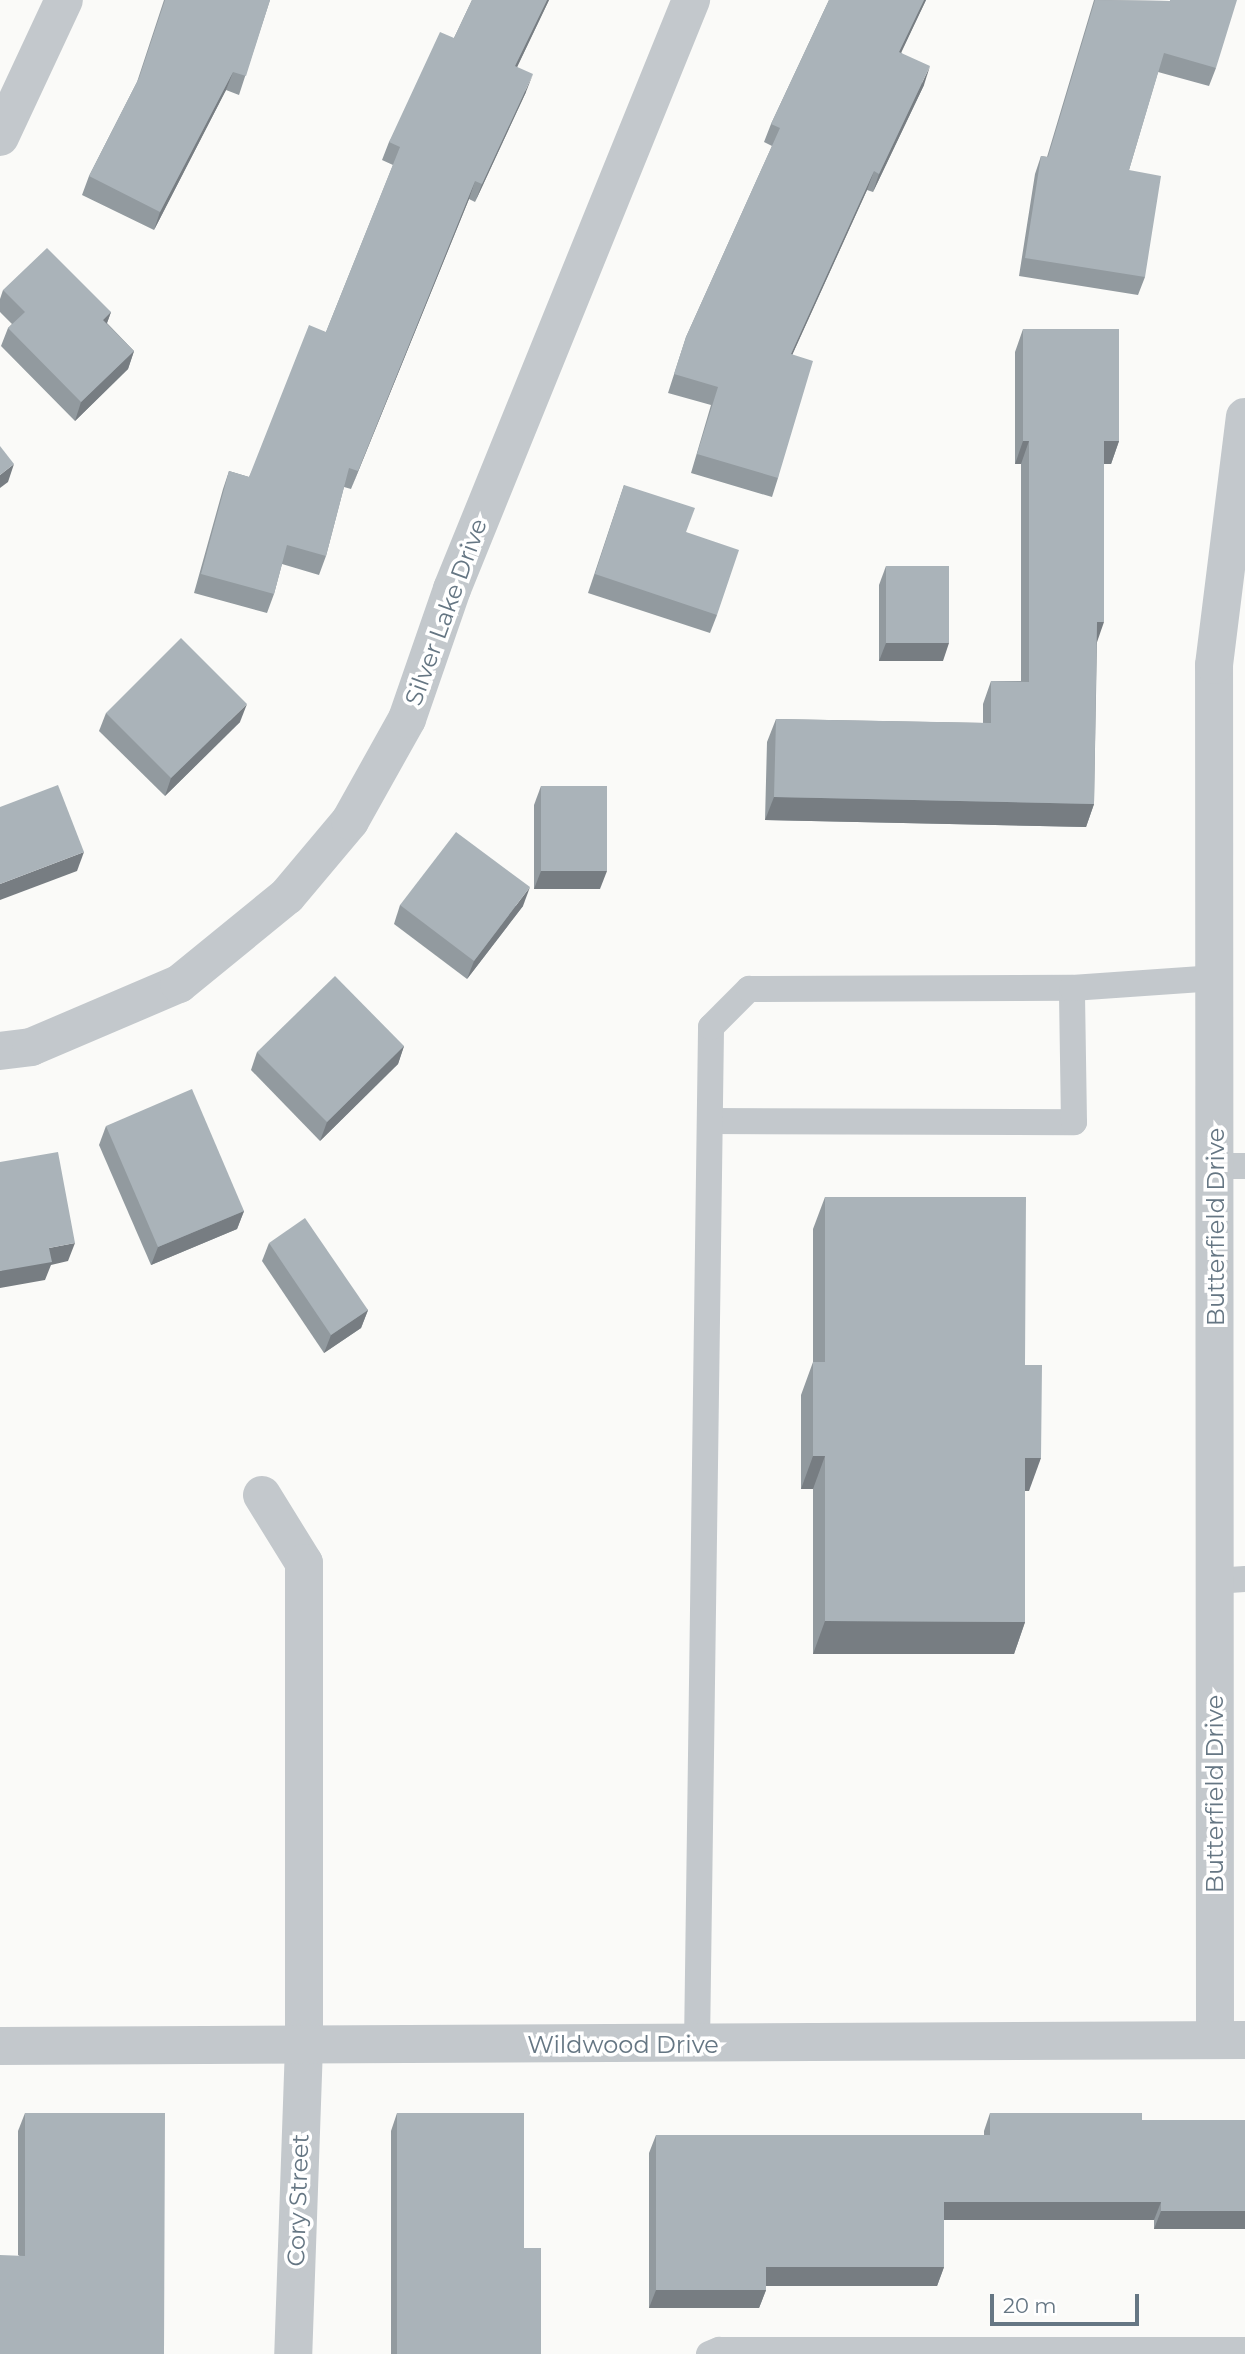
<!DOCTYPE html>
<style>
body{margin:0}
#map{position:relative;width:1245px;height:2354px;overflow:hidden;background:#fafaf8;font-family:Montserrat,sans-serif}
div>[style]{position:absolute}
.service>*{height:26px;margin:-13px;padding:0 13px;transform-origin:13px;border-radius:13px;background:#c3c8cc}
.minor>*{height:38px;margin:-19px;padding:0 19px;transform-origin:19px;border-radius:19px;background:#c3c8cc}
.tertiary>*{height:38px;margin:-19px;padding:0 19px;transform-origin:19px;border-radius:19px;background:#c3c8cc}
.wall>*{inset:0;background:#929a9f}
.shaded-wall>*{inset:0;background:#777d82}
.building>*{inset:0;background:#aab3b9}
span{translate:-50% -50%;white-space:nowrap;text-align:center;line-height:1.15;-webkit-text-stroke:7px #fff;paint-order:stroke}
.street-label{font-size:24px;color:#657683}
.scale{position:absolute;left:990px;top:2294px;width:149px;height:32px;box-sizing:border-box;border:4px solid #657683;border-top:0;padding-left:9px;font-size:21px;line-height:24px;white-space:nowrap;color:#657683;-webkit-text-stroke:5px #fff;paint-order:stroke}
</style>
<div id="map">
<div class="service">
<div style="left:710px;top:1121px;width:364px;rotate:0.2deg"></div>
<div style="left:1074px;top:1122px;width:134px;rotate:-90.9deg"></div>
<div style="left:1216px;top:1166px;width:29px"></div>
<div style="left:1215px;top:1581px;width:30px;rotate:-4deg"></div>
<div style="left:697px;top:2045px;width:1018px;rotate:-89.21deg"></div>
<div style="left:711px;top:1027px;width:54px;rotate:-45deg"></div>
<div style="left:749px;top:989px;width:323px;rotate:-0.2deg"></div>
<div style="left:1072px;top:988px;width:144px;rotate:-4deg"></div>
<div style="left:709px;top:2354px;width:11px;rotate:-22deg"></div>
<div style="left:719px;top:2350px;width:526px"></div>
</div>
<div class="minor">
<div style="left:0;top:137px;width:151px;rotate:-65deg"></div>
<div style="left:0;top:1051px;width:31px;rotate:-7deg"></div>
<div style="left:31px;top:1047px;width:161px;rotate:-23.1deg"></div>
<div style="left:179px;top:984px;width:139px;rotate:-39.2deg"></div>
<div style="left:287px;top:896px;width:98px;rotate:-50deg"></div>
<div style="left:350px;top:821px;width:117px;rotate:-60.8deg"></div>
<div style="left:407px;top:719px;width:138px;rotate:-70.9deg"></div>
<div style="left:452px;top:589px;width:636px;rotate:-67.91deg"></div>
<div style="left:262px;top:1495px;width:80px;rotate:58.3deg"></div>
<div style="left:304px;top:1563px;width:483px;rotate:90deg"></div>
<div style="left:304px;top:2046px;width:308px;rotate:92deg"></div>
<div style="left:1215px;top:2040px;width:1375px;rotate:-90.04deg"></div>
<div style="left:1214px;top:665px;width:250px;rotate:-82.9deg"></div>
</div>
<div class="tertiary">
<div style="left:0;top:2046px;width:1245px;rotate:-0.28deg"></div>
</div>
<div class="wall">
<div style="clip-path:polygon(164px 0,270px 0,239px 95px,226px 90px,154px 230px,82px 195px,89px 176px,137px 82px)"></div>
<div style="clip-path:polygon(472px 0,549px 0,517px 67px,526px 92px,475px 202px,469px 199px,351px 489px,344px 487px,326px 556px,319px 575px,282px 564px,274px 594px,267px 613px,194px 593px,223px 489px,229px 471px,249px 477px,326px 332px,393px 165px,382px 160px,389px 142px,454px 38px)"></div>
<div style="clip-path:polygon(829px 0,926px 0,901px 52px,924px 85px,873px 192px,867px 190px,792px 355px,778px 478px,772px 497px,691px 473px,711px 405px,668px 393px,686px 337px,772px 146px,764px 142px,771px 124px)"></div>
<div style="clip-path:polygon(1094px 0,1170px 1px,1216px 68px,1209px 86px,1158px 72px,1129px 170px,1145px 277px,1138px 295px,1019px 276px,1035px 174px,1041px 156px,1047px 157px)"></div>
<div style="clip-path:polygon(3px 290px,111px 312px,107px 323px,134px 351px,128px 369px,75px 421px,1px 346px,8px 328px,12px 324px,0 312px,0 299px)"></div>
<div style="clip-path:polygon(1023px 329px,1119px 441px,1111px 464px,1104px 464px,1097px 643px,1094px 804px,1086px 827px,765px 820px,767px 742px,776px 719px,983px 723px,983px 704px,991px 681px,1021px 681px,1021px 464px,1015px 464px,1015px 352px)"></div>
<div style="clip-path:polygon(624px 485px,686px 532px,717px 615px,710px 633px,588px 593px)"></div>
<div style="clip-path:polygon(886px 566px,943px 661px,879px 661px,879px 585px)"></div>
<div style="clip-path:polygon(106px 713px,240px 722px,165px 796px,99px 731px)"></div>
<div style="clip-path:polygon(541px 786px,600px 889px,534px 889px,534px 805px)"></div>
<div style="clip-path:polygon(400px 905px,523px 906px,467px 979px,394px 924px)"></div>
<div style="clip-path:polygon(404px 1046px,398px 1064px,320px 1141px,251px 1070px,257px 1052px)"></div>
<div style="clip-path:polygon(106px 1126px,244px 1211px,237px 1229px,151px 1265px,99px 1145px)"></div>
<div style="clip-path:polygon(825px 1197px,1025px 1365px,1029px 1491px,1025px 1491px,1025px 1622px,1014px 1654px,813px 1654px,813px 1489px,801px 1489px,801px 1395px,813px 1362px,813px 1229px)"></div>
<div style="clip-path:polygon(269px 1243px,368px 1310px,361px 1328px,324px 1353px,262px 1261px)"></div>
<div style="clip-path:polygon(25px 2113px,164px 2354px,18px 2255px,18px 2131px)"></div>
<div style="clip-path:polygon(397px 2113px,524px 2248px,541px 2354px,391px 2354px,391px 2131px)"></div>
<div style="clip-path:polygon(990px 2113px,1142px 2120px,1245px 2229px,1154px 2229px,1154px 2220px,944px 2220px,944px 2267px,937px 2286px,766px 2286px,766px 2290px,759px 2308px,649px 2308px,649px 2153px,656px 2135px,984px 2135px,984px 2131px)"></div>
</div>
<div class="shaded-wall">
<div style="clip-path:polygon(547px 0,549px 0,509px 84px,515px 66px)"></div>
<div style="clip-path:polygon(924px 0,926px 0,893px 70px,899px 52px)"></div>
<div style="clip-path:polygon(930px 66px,924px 85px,873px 192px,879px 174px)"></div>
<div style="clip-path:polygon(233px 72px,226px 90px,154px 230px,160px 212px)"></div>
<div style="clip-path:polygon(533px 74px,526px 92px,475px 202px,482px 184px)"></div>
<div style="clip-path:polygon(874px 171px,867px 190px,784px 373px,791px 354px)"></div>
<div style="clip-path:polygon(475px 181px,469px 199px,351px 489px,358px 471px)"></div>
<div style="clip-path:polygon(111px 312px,104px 331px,103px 320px)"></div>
<div style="clip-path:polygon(134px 351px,128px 369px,75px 421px,81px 402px)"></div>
<div style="clip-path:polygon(1023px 441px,1029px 441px,1021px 464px,1015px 464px)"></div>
<div style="clip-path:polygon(1104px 441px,1119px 441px,1111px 464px,1096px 464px)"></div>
<div style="clip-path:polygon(14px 464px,8px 482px,0 488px,0 475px)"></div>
<div style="clip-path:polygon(1097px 622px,1104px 622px,1096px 645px)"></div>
<div style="clip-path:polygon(886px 643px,949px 643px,943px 661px,879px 661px)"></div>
<div style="clip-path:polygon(247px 704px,240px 722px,165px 796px,171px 778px)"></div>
<div style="clip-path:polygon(774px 797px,1094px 804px,1086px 827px,765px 820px)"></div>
<div style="clip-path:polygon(84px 852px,77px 871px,0 900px,0 884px)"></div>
<div style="clip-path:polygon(541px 871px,607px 871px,600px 889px,534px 889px)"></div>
<div style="clip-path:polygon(530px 887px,523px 906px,467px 979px,474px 961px)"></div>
<div style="clip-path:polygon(404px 1046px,398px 1064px,320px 1141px,327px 1122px)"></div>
<div style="clip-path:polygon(244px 1211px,237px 1229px,151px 1265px,158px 1247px)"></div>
<div style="clip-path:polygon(75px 1243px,68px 1261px,51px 1265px,45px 1280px,0 1288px,0 1271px,49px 1248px)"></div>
<div style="clip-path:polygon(368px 1310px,361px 1328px,324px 1353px,331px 1335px)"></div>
<div style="clip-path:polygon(813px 1456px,825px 1456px,813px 1489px,801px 1489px)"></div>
<div style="clip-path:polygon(1025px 1458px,1041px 1458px,1029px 1491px,1014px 1491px)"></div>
<div style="clip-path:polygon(825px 1621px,1025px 1622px,1014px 1654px,813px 1654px)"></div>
<div style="clip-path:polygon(944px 2202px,1161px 2202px,1154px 2220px,937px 2220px)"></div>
<div style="clip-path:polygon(1161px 2211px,1245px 2211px,1245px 2229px,1154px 2229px)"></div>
<div style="clip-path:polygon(766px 2267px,944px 2267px,937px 2286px,759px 2286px)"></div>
<div style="clip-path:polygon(656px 2290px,766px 2290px,759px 2308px,649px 2308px)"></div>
</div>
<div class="building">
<div style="clip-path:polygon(165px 0,270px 0,246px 76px,233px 72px,160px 212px,89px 176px,139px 78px)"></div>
<div style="clip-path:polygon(472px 0,547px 0,515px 66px,533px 74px,482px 184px,475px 181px,358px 471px,349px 468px,326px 556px,287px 545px,274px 594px,201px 574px,229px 471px,249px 477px,309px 325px,326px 332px,400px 147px,389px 142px,440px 32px,454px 38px)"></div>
<div style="clip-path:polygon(829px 0,924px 0,899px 52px,930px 66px,879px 174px,874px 171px,791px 354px,813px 361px,778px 478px,697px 454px,718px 387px,674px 374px,686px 337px,780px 128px,771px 124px)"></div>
<div style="clip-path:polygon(1095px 0,1170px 1px,1170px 0,1237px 0,1216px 68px,1164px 53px,1129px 170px,1161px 176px,1145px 277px,1025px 258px,1041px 156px,1048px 157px)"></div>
<div style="clip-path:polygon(47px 248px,111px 312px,103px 320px,134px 351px,81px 402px,8px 328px,25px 312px,3px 290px)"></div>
<div style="clip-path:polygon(1023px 329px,1119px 329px,1119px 441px,1104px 441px,1104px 622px,1097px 622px,1094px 804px,774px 797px,776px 719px,991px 723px,991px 681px,1029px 682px,1029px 441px,1023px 441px)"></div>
<div style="clip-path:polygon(0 446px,14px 464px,0 475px)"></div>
<div style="clip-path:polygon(624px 485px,695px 508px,686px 532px,739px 550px,717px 615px,595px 574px)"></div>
<div style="clip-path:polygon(886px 566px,949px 566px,949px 643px,886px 643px)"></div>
<div style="clip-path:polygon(181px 638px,247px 704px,171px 778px,106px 713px)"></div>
<div style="clip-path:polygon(58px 785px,84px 852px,0 884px,0 807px)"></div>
<div style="clip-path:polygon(541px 786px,607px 786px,607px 871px,541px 871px)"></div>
<div style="clip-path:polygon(456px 832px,530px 887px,474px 961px,400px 905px)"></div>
<div style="clip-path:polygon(335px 976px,404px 1046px,327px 1122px,257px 1052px)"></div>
<div style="clip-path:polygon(192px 1089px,244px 1211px,158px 1247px,106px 1126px)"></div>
<div style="clip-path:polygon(58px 1152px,75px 1243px,49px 1248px,52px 1262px,0 1271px,0 1162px)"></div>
<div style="clip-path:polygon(825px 1197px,1026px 1197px,1025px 1365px,1042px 1365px,1041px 1458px,1025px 1458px,1025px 1622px,825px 1621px,825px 1456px,813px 1456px,813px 1362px,825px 1362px)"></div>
<div style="clip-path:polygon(305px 1218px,368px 1310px,331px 1335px,269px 1243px)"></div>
<div style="clip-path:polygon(25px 2113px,165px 2113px,164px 2354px,0 2354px,0 2255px,25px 2256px)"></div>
<div style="clip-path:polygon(397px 2113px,524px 2113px,524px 2248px,541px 2248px,541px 2354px,397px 2354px)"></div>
<div style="clip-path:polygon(990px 2113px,1142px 2113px,1142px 2120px,1245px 2120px,1245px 2211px,1161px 2211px,1161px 2202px,944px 2202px,944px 2267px,766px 2267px,766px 2290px,656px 2290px,656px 2135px,990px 2135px)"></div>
</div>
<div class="street-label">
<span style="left:446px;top:612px;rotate:-70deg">Silver Lake Drive</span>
<span style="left:1216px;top:1227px;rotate:-90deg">Butterfield Drive</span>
<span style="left:1215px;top:1794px;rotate:-90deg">Butterfield Drive</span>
<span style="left:623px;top:2045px">Wildwood Drive</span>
<span style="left:298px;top:2200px;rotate:-88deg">Cory Street</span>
</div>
<div class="scale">20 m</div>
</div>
